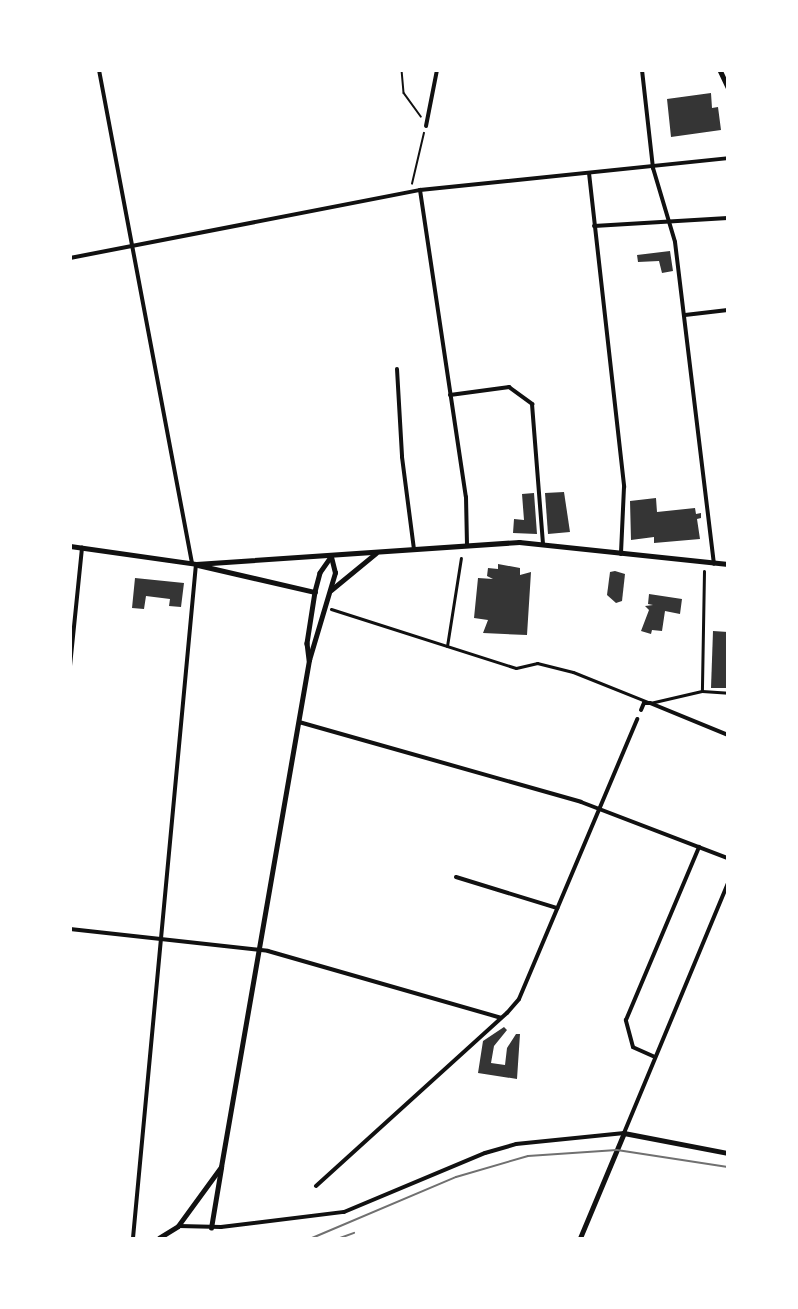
<!DOCTYPE html>
<style>
body{margin:0}
#map{position:relative;width:798px;height:1309px;overflow:hidden;background:#fff;font-family:Quicksand,sans-serif}
div>[style]{position:absolute}
.building>*{inset:0;background:#353535}
.path>*{height:1.5px;margin:-0.75px;padding:0 0.75px;transform-origin:0.75px;border-radius:0.75px;background:#111}
.pedestrian>*{height:3px;margin:-1.5px;padding:0 1.5px;transform-origin:1.5px;border-radius:1.5px;background:#111}
.minor>*{height:4px;margin:-2px;padding:0 2px;transform-origin:2px;border-radius:2px;background:#111}
.tertiary>*{height:4.5px;margin:-2.25px;padding:0 2.25px;transform-origin:2.25px;border-radius:2.25px;background:#111}
.secondary>*{height:5px;margin:-2.5px;padding:0 2.5px;transform-origin:2.5px;border-radius:2.5px;background:#111}
.rail>*{height:2px;margin:-1px;padding:0 1px;transform-origin:1px;border-radius:1px;background:#707070}
span{translate:-50% -50%;white-space:nowrap;text-align:center;line-height:1.15;-webkit-text-stroke:4.5px #fff;paint-order:stroke}
.frame{position:absolute;inset:0;border:72px solid #fff;pointer-events:none}
</style>
<div id="map">
<div class="building">
<div style="clip-path:polygon(711px 93px,712px 108px,718px 107px,721px 130px,671px 137px,667px 99px)"></div>
<div style="clip-path:polygon(670px 251px,673px 271px,662px 273px,659px 261px,638px 262px,637px 255px)"></div>
<div style="clip-path:polygon(564px 492px,570px 532px,548px 534px,545px 493px)"></div>
<div style="clip-path:polygon(534px 493px,537px 534px,513px 533px,514px 519px,524px 520px,522px 494px)"></div>
<div style="clip-path:polygon(656px 498px,657px 512px,695px 508px,696px 514px,701px 513px,701px 518px,697px 519px,700px 539px,654px 543px,654px 537px,631px 540px,630px 501px)"></div>
<div style="clip-path:polygon(498px 564px,520px 568px,520px 575px,531px 572px,527px 635px,483px 633px,488px 620px,474px 618px,478px 578px,493px 579px,487px 576px,488px 568px,498px 569px)"></div>
<div style="clip-path:polygon(615px 571px,625px 574px,622px 601px,616px 603px,607px 595px,610px 572px)"></div>
<div style="clip-path:polygon(135px 578px,184px 583px,181px 607px,169px 606px,170px 599px,146px 596px,144px 609px,132px 608px)"></div>
<div style="clip-path:polygon(649px 594px,682px 599px,680px 614px,665px 611px,662px 631px,652px 630px,651px 634px,641px 631px,649px 610px,645px 606px,653px 605px,648px 604px)"></div>
<div style="clip-path:polygon(713px 631px,728px 632px,728px 688px,711px 688px)"></div>
<div style="clip-path:polygon(504px 1027px,507px 1030px,494px 1046px,491px 1063px,505px 1065px,507px 1048px,516px 1034px,520px 1034px,517px 1079px,478px 1073px,483px 1041px)"></div>
</div>
<div class="path">
<div style="left:402px;top:70px;width:23px;rotate:85deg"></div>
<div style="left:404px;top:93px;width:29px;rotate:54deg"></div>
<div style="left:412px;top:184px;width:52px;rotate:-76.8deg"></div>
</div>
<div class="pedestrian">
<div style="left:704px;top:571px;width:120px;rotate:91deg"></div>
<div style="left:702px;top:691px;width:26px;rotate:4deg"></div>
<div style="left:331px;top:609px;width:194px;rotate:17.7deg"></div>
<div style="left:516px;top:668px;width:22px;rotate:-13deg"></div>
<div style="left:537px;top:663px;width:37px;rotate:14deg"></div>
<div style="left:573px;top:672px;width:83px;rotate:21.9deg"></div>
<div style="left:650px;top:703px;width:53px;rotate:-13deg"></div>
<div style="left:447px;top:646px;width:89px;rotate:-81deg"></div>
</div>
<div class="minor">
<div style="left:99px;top:70px;width:502px;rotate:79.32deg"></div>
<div style="left:642px;top:70px;width:99px;rotate:83.6deg"></div>
<div style="left:653px;top:168px;width:77px;rotate:73.4deg"></div>
<div style="left:675px;top:242px;width:324px;rotate:83.1deg"></div>
<div style="left:426px;top:126px;width:57px;rotate:-78.9deg"></div>
<div style="left:589px;top:173px;width:316px;rotate:83.6deg"></div>
<div style="left:624px;top:487px;width:67px;rotate:92.6deg"></div>
<div style="left:420px;top:190px;width:310px;rotate:81.5deg"></div>
<div style="left:466px;top:497px;width:47px;rotate:88.8deg"></div>
<div style="left:594px;top:226px;width:134px;rotate:-3.4deg"></div>
<div style="left:70px;top:258px;width:357px;rotate:-11deg"></div>
<div style="left:420px;top:190px;width:310px;rotate:-5.9deg"></div>
<div style="left:685px;top:315px;width:43px;rotate:-6.6deg"></div>
<div style="left:397px;top:369px;width:88px;rotate:86.7deg"></div>
<div style="left:402px;top:457px;width:93px;rotate:82.6deg"></div>
<div style="left:450px;top:395px;width:60px;rotate:-7.7deg"></div>
<div style="left:509px;top:387px;width:29px;rotate:36deg"></div>
<div style="left:532px;top:404px;width:140px;rotate:85.5deg"></div>
<div style="left:70px;top:666px;width:119px;rotate:-84.2deg"></div>
<div style="left:641px;top:710px;width:8px;rotate:-67deg"></div>
<div style="left:644px;top:703px;width:6px"></div>
<div style="left:650px;top:703px;width:84px;rotate:22.3deg"></div>
<div style="left:299px;top:722px;width:293px;rotate:15.8deg"></div>
<div style="left:581px;top:802px;width:157px;rotate:20.9deg"></div>
<div style="left:456px;top:877px;width:106px;rotate:17.1deg"></div>
<div style="left:70px;top:929px;width:199px;rotate:6.3deg"></div>
<div style="left:268px;top:951px;width:242px;rotate:16deg"></div>
<div style="left:655px;top:1057px;width:24px;rotate:-156deg"></div>
<div style="left:633px;top:1047px;width:28px;rotate:-105deg"></div>
<div style="left:626px;top:1020px;width:188px;rotate:-67.1deg"></div>
<div style="left:316px;top:1186px;width:258px;rotate:-42.2deg"></div>
<div style="left:507px;top:1013px;width:18px;rotate:-49deg"></div>
<div style="left:519px;top:999px;width:304px;rotate:-67.1deg"></div>
<div style="left:179px;top:1226px;width:42px;rotate:1.4deg"></div>
<div style="left:221px;top:1227px;width:124px;rotate:-7deg"></div>
<div style="left:344px;top:1212px;width:153px;rotate:-22.7deg"></div>
<div style="left:485px;top:1153px;width:32px;rotate:-16deg"></div>
<div style="left:516px;top:1144px;width:109px;rotate:-5.8deg"></div>
<div style="left:624px;top:1133px;width:271px;rotate:-67.4deg"></div>
<div style="left:133px;top:1238px;width:677px;rotate:-84.66deg"></div>
</div>
<div class="tertiary">
<div style="left:720px;top:70px;width:19px;rotate:65deg"></div>
<div style="left:198px;top:565px;width:120px;rotate:13deg"></div>
<div style="left:331px;top:590px;width:58px;rotate:-39.4deg"></div>
<div style="left:211px;top:1228px;width:61px;rotate:-80.5deg"></div>
<div style="left:159px;top:1238px;width:22px;rotate:-32deg"></div>
<div style="left:178px;top:1226px;width:73px;rotate:-53.9deg"></div>
<div style="left:221px;top:1167px;width:515px;rotate:-80.15deg"></div>
<div style="left:309px;top:660px;width:91px;rotate:-73.4deg"></div>
<div style="left:335px;top:573px;width:16px;rotate:-104deg"></div>
<div style="left:331px;top:557px;width:19px;rotate:125deg"></div>
<div style="left:320px;top:573px;width:20px;rotate:105deg"></div>
<div style="left:315px;top:592px;width:52px;rotate:98.9deg"></div>
<div style="left:307px;top:643px;width:17px;rotate:83deg"></div>
<div style="left:580px;top:1238px;width:114px;rotate:-67.3deg"></div>
<div style="left:624px;top:1133px;width:106px;rotate:10.9deg"></div>
</div>
<div class="secondary">
<div style="left:70px;top:546px;width:127px;rotate:8.1deg"></div>
<div style="left:196px;top:564px;width:324px;rotate:-3.9deg"></div>
<div style="left:519px;top:542px;width:210px;rotate:6deg"></div>
</div>
<div class="rail">
<div style="left:312px;top:1238px;width:156px;rotate:-23deg"></div>
<div style="left:456px;top:1177px;width:75px;rotate:-16.3deg"></div>
<div style="left:528px;top:1156px;width:89px;rotate:-3.9deg"></div>
<div style="left:617px;top:1150px;width:112px;rotate:8.7deg"></div>
<div style="left:340px;top:1238px;width:15px;rotate:-20deg"></div>
</div>
<div class="frame"></div>
</div>
